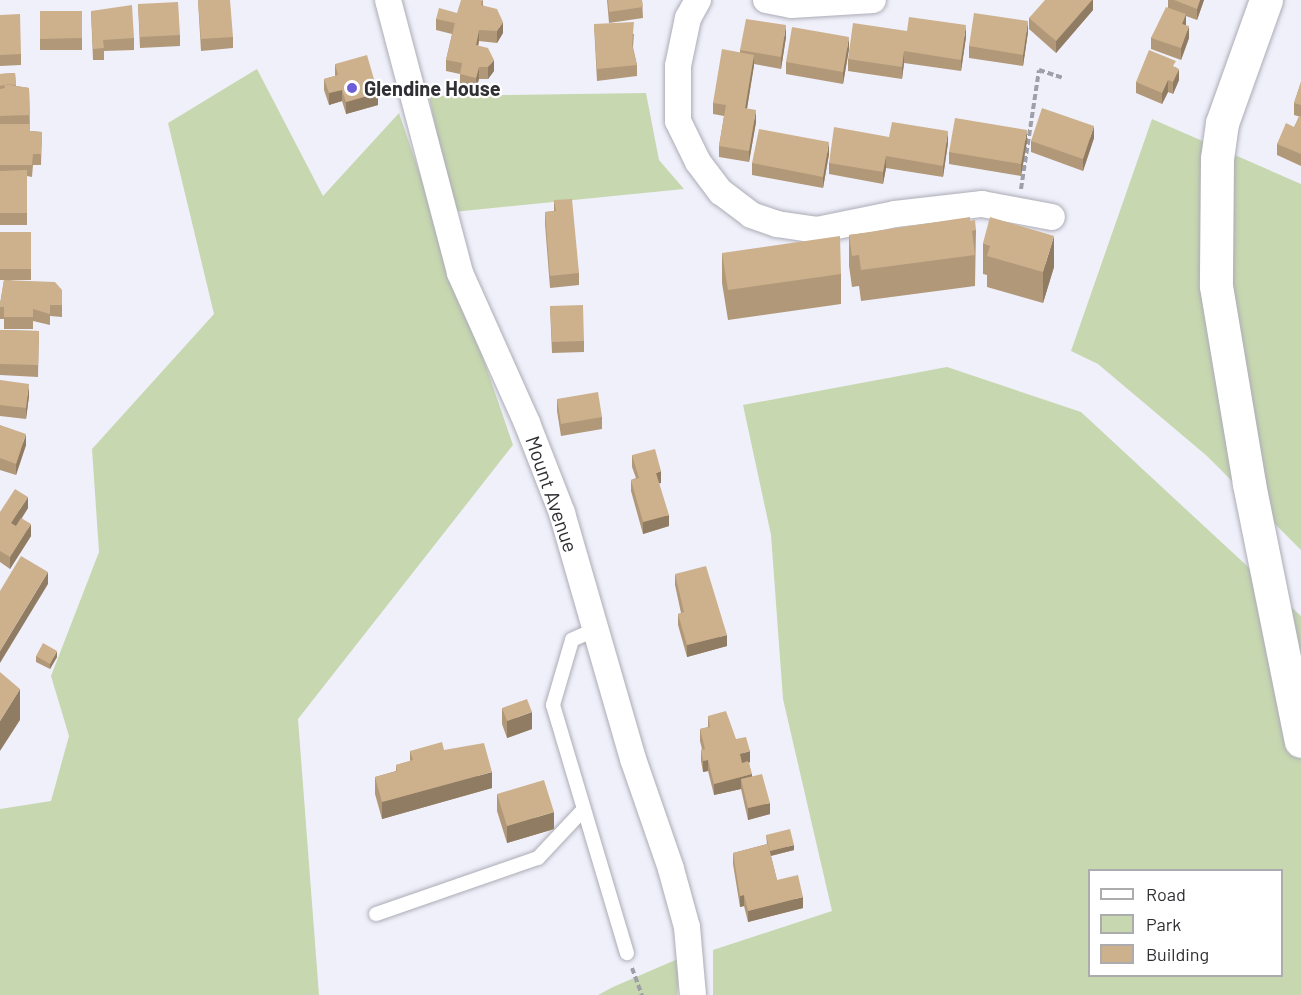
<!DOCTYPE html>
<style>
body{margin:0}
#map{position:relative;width:1301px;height:995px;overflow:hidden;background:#f0f0fb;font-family:Barlow,sans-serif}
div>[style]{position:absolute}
.green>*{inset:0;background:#c7d7b0}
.path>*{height:4px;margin-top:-2px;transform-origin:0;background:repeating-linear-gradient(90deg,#9f9fa8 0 6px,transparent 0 9px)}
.roads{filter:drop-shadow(0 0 2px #acacb6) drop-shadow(0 0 2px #acacb6)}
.lane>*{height:14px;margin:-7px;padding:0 7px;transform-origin:7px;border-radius:7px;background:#fff}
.street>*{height:26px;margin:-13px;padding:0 13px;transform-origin:13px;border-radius:13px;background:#fff}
.secondary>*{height:33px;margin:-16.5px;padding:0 16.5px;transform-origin:16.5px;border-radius:16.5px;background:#fff}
.wall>*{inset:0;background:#b09879}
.shaded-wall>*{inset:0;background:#907c63}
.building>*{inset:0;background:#cdb18d}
.dots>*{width:16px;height:16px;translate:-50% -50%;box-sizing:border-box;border:3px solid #fff;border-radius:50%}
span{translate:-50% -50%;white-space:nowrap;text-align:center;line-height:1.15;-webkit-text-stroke:4.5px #fff;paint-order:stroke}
.poi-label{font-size:20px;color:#303034;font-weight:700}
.left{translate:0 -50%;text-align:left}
.street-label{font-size:20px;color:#303034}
.legend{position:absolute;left:1088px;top:869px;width:195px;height:108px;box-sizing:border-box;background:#fff;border:2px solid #acacae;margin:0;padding:8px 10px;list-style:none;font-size:18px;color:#303034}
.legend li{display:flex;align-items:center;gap:12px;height:30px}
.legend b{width:30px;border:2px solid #acacae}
</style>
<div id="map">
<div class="green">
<div style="clip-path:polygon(257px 69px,323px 196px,399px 113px,513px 445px,298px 719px,319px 995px,0 995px,0 809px,51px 801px,69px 736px,51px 676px,99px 552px,92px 449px,214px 314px,168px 123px)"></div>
<div style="clip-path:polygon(646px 93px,659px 160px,684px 189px,453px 212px,429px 96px)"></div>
<div style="clip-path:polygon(1152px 119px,1301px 184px,1301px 550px,1207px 456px,1098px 364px,1071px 351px)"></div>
<div style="clip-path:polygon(evenodd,947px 367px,1081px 412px,1301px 616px,1301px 995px,713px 995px,713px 950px,832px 911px,783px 699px,771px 535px,743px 405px,947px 367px,1090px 870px,1282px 870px,1282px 976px,1090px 976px,1090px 870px)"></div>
<div style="clip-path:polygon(680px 958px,677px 995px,598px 995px,613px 987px)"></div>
</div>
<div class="path">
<div style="left:1021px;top:189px;width:120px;rotate:-81.4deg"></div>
<div style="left:1039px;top:70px;width:26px;rotate:18deg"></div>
<div style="left:632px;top:968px;width:29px;rotate:70deg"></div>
</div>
<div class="roads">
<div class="lane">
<div style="left:594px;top:630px;width:24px;rotate:156deg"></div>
<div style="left:572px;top:640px;width:68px;rotate:106.3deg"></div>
<div style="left:553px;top:705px;width:259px;rotate:73.4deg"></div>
<div style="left:376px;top:914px;width:171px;rotate:-19.1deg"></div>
<div style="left:538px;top:858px;width:66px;rotate:-46.8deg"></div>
</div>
<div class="street">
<div style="left:388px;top:0;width:282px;rotate:75.2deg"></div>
<div style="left:460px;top:273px;width:164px;rotate:65.9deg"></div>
<div style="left:527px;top:423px;width:97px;rotate:68.7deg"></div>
<div style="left:562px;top:513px;width:256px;rotate:73.9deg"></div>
<div style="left:633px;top:759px;width:116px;rotate:70.9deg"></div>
<div style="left:671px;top:869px;width:60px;rotate:74.6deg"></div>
<div style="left:687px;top:927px;width:68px;rotate:85deg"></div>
<div style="left:698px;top:0;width:21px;rotate:119deg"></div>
<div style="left:688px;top:18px;width:49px;rotate:101.8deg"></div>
<div style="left:678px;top:66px;width:55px;rotate:90deg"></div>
<div style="left:678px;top:121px;width:46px;rotate:64deg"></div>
<div style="left:698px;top:162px;width:38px;rotate:53deg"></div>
<div style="left:721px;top:192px;width:38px;rotate:37deg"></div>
<div style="left:751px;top:215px;width:28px;rotate:19deg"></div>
<div style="left:777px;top:224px;width:40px;rotate:8.5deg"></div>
<div style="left:817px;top:230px;width:80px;rotate:-11.6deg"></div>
<div style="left:895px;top:214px;width:88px;rotate:-6.6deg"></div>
<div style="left:982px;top:204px;width:71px;rotate:10.5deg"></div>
<div style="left:766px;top:0;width:26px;rotate:11deg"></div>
<div style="left:792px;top:5px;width:81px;rotate:-3.5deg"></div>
</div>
<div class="secondary">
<div style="left:1266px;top:0;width:131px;rotate:109.7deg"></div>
<div style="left:1222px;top:123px;width:36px;rotate:98deg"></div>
<div style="left:1217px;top:159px;width:127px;rotate:90.5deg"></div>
<div style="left:1216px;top:286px;width:201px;rotate:80.5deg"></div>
<div style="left:1249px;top:484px;width:262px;rotate:78.6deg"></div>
</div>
</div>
<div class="wall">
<div style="clip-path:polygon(198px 0,233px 37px,233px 48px,201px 51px)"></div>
<div style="clip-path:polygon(483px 0,483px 5px,503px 33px,497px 43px,479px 41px,478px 46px,494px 71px,488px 79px,479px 79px,476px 89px,460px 85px,460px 74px,446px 71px,446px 60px,452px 34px,436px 30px,436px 19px,457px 13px)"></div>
<div style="clip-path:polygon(607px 0,642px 0,643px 18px,609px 23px)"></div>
<div style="clip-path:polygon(1093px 0,1093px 10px,1056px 53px,1029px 29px,1029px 18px)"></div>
<div style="clip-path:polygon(1168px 0,1204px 0,1197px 20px,1186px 16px,1186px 25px,1189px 38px,1181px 60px,1151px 49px,1151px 38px,1168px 8px)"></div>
<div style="clip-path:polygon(138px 4px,180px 35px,180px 46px,140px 48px)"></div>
<div style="clip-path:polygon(40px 11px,82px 11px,82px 50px,40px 50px)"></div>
<div style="clip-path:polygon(91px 11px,134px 38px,134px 50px,104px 51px,104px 60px,93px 60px)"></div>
<div style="clip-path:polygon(0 15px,21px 54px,21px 65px,0 66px)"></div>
<div style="clip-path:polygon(594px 24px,634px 34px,633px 47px,637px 65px,637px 76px,597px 81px)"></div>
<div style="clip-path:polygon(907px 31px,966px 37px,961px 71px,904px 63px,902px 79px,848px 71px,848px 59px)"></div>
<div style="clip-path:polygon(1028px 32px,1023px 66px,969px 58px,969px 46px)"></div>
<div style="clip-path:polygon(786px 37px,781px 69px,754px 64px,747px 109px,756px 122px,749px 162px,719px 157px,719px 146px,724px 116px,713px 114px,713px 103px,740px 52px,740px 50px)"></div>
<div style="clip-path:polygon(849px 49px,843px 84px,786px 74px,786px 62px)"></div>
<div style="clip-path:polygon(335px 64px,378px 105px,346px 114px,342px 101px,329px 105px,324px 90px,324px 79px,335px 76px)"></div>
<div style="clip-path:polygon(1176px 67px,1179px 80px,1173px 94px,1168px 92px,1162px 104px,1136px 93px,1136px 82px)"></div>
<div style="clip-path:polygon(15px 73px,16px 86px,29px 88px,30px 131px,42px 132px,41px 165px,33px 165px,32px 177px,27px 176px,27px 225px,0 225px,0 74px)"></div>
<div style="clip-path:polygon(1301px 82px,1301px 117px,1294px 115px,1294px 103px)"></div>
<div style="clip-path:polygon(1301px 117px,1301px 166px,1277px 155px,1277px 144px,1294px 127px)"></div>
<div style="clip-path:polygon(889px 137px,948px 143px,943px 177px,886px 168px,883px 184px,829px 174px,829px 163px)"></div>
<div style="clip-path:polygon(1094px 138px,1083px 171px,1031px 152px,1031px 141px)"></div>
<div style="clip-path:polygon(1027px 141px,1021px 176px,949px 164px,949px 152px)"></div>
<div style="clip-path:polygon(829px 154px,823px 188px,752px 175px,752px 163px)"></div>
<div style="clip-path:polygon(554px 200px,579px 273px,579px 285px,550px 288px,545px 224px,545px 212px,554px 211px)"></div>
<div style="clip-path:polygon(970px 221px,976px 230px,975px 286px,861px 301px,859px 286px,852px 287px,849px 266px,849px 235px)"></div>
<div style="clip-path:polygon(0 232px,31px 232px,31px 280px,9px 280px,62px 290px,62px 317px,50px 316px,50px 325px,33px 321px,33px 329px,4px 329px,4px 319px,0 319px,0 304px,4px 280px,0 280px)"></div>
<div style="clip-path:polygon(983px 243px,1054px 267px,1043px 303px,987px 287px,987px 275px,983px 274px)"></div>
<div style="clip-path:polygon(722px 253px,841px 274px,841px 304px,728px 320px,722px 283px)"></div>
<div style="clip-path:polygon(550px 306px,584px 341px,584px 352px,552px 353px)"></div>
<div style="clip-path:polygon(0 330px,39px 331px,38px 377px,0 375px)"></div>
<div style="clip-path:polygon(0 380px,29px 396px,26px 419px,0 416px)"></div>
<div style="clip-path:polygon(557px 399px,602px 417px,602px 429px,561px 436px,557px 411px)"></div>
<div style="clip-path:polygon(0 425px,26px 445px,16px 475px,0 470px)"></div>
<div style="clip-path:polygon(632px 455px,661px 483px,659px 483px,669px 526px,643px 534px,631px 491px,631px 480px,636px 478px,632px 467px)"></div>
<div style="clip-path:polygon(28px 508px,22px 518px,31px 536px,10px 569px,0 562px,0 512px)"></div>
<div style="clip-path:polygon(675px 574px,727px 646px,687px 657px,678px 625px,678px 614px,681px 613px,675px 585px)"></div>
<div style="clip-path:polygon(36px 656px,57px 657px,50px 669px,36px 662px)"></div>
<div style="clip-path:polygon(502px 708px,532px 729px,507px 738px,502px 724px)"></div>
<div style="clip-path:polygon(708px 716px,736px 739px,750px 762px,749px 763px,752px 776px,770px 814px,748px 820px,741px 789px,714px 795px,708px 771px,703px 772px,701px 761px,701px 750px,702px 749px,700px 741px,700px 729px,708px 727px)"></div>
<div style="clip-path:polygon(444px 750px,492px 788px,382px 819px,375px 794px,375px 777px,396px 771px,396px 765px,410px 761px,410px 751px)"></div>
<div style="clip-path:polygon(497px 794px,554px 829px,507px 843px,497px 811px)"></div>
<div style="clip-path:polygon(766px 835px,794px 850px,771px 856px,777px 880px,803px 908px,748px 922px,744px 906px,740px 907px,733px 864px,733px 853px,767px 844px)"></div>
</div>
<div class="shaded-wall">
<div style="clip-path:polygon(1092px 0,1093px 0,1093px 10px,1056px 53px,1056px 41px)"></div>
<div style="clip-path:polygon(1200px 0,1204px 0,1197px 20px,1197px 9px)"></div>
<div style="clip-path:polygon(1186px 14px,1186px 26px,1182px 24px)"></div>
<div style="clip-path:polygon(1028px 21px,1028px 32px,1023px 66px,1023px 55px)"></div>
<div style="clip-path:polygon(503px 22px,503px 33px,497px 43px,497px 31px)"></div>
<div style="clip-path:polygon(786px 25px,786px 37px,781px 69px,781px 57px)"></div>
<div style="clip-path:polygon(966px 25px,966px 37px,961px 71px,961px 60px)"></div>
<div style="clip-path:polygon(1189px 26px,1189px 38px,1181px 60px,1181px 48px)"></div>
<div style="clip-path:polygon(479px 30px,479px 41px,476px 57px,476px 45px)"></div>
<div style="clip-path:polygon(849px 37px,849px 49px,843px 84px,843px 72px)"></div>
<div style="clip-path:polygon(904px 51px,904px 63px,902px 79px,902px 67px)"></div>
<div style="clip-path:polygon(754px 55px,754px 66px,745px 120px,745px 108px)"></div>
<div style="clip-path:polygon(494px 60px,494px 71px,488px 79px,488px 67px)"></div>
<div style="clip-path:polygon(479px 67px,479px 79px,476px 89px,476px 78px)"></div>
<div style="clip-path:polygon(1179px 69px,1179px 80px,1173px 94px,1173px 82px)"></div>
<div style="clip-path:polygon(1168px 80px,1168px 92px,1162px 104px,1162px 93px)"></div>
<div style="clip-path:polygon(342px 90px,342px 101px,329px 105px,329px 93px)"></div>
<div style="clip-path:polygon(378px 93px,378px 105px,346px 114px,346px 102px)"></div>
<div style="clip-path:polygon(756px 110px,756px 122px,749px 162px,749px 151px)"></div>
<div style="clip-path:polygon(1094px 126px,1094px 138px,1083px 171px,1083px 159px)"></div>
<div style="clip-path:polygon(1027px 130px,1027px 141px,1021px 176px,1021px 164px)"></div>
<div style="clip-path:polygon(948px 131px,948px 143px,943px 177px,943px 166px)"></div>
<div style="clip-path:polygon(829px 142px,829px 154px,823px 188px,823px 177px)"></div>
<div style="clip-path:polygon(886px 156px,886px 168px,883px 184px,883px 172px)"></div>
<div style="clip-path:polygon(1054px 236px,1054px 267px,1043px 303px,1043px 272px)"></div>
<div style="clip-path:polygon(29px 384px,29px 396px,26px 419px,26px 408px)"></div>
<div style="clip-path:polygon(26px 434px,26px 445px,16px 475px,16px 464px)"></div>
<div style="clip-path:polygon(661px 471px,661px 483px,656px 484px,656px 473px)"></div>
<div style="clip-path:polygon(28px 497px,28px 508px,11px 534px,11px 523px)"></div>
<div style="clip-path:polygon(669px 515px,669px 526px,643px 534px,643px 522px)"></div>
<div style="clip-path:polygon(31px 524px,31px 536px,10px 569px,10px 557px)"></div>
<div style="clip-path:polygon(48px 572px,48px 584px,0 663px,0 651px)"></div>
<div style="clip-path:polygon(727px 635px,727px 646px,687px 657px,687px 645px)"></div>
<div style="clip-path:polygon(57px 651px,57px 657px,50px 669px,50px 664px)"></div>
<div style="clip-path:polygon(20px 689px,20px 720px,0 751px,0 721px)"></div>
<div style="clip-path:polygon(532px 712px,532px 729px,507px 738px,507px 721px)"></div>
<div style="clip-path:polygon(750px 751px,750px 762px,740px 765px,740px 754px)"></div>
<div style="clip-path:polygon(708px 760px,708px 771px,703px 772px,703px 761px)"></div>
<div style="clip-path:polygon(492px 772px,492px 788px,382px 819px,382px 802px)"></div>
<div style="clip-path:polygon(752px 774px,752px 786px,741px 779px,741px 789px,714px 795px,714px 784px)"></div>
<div style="clip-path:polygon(770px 803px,770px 814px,748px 820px,748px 808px)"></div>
<div style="clip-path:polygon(554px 812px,554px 829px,507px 843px,507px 826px)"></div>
<div style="clip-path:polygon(794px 845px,794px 850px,770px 856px,770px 851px)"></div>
<div style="clip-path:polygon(744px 895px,744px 906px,740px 907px,740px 896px)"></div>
<div style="clip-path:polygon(803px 897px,803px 908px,748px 922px,748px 911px)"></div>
</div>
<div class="building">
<div style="clip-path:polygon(198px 0,230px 0,233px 37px,201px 39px)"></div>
<div style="clip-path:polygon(461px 0,482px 0,481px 5px,497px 9px,503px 22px,497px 31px,479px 30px,476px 45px,488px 48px,494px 60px,488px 67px,479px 67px,476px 78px,460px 74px,462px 63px,446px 60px,455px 23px,436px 19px,439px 8px,457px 13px)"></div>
<div style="clip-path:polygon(608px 0,642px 0,643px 7px,609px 12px)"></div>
<div style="clip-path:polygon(1045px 0,1092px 0,1056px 41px,1029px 18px)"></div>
<div style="clip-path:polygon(1174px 0,1200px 0,1197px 9px)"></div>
<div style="clip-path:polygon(178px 2px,180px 35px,140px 37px,138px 4px)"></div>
<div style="clip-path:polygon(132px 5px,134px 38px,103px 40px,104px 48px,93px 49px,91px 11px)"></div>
<div style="clip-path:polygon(1166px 7px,1186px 14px,1182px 24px,1189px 26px,1181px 48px,1151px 38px)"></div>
<div style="clip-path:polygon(40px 11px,82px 11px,82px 38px,40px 39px)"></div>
<div style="clip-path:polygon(974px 13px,1028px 21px,1023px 55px,969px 46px)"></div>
<div style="clip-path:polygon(20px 14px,21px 54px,0 55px,0 15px)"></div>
<div style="clip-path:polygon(909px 17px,966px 25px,961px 60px,904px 51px,902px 67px,848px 59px,853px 23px,907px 31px)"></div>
<div style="clip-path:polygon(746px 19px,786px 25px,781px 57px,740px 50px)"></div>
<div style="clip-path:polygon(634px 22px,632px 45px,637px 65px,597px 69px,594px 24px)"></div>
<div style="clip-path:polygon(792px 27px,849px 37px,843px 72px,786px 62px)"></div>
<div style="clip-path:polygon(722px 49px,754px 55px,745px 108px,756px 110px,749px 151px,719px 146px,726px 105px,713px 103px)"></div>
<div style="clip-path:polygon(1149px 50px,1176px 61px,1173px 66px,1179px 69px,1173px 82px,1168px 80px,1162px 93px,1136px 82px)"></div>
<div style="clip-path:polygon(367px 55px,378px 93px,346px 102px,342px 90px,329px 93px,324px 79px,338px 75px,335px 64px)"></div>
<div style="clip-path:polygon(15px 73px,16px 85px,4px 84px,4px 85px,0 86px,0 74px)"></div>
<div style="clip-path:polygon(1301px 82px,1301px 105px,1294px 103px)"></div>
<div style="clip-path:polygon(4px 84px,29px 88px,30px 115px,0 116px,0 89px,5px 88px)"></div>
<div style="clip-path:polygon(1042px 108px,1094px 126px,1083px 159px,1031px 141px)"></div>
<div style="clip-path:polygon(1299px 116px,1301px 117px,1301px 154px,1277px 144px,1286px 123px,1294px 127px)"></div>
<div style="clip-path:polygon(955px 118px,1027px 130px,1021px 164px,949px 152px)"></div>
<div style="clip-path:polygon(892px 122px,948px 131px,943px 166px,886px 156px,883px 172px,829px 163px,834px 127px,889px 137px)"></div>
<div style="clip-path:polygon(0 124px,30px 124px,30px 131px,42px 132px,41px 154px,33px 154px,32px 165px,0 165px)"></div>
<div style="clip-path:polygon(759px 129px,829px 142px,823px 177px,752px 163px)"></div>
<div style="clip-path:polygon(27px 170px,27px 213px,0 213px,0 171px)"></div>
<div style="clip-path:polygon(572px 199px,579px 273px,550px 276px,545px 212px,556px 211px,554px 200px)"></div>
<div style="clip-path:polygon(970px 217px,970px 221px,975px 220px,976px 230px,972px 231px,975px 255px,861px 270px,859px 255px,852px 256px,849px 235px)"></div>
<div style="clip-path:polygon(990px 217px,1054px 236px,1043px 272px,987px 256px,990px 246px,983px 243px)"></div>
<div style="clip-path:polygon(0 232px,31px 232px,31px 269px,0 269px)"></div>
<div style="clip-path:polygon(840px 236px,841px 274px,728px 290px,722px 253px)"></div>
<div style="clip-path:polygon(4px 280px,55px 282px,62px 290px,62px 305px,50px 305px,50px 314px,33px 309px,33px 317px,4px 317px,4px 307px,0 307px,0 304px)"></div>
<div style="clip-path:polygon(583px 305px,584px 341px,552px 342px,550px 306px)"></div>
<div style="clip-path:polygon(0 330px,39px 331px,38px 365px,0 364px)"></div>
<div style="clip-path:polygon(0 380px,29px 384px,26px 408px,0 405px)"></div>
<div style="clip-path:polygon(598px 392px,602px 417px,561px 424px,557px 399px)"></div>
<div style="clip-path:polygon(0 425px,26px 434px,16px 464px,0 458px)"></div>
<div style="clip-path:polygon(655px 449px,661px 471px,656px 473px,669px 515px,643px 522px,631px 480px,639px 478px,632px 455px)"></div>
<div style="clip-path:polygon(15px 489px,28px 497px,11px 523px,16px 526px,21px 518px,31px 524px,10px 557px,0 551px,0 512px)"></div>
<div style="clip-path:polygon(21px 556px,48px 572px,0 651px,0 591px)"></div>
<div style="clip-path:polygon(706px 566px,727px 635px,687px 645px,678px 614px,684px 612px,675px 574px)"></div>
<div style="clip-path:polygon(43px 643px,57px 651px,50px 664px,36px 656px)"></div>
<div style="clip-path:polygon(0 672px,20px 689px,0 721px)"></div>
<div style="clip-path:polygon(527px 699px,532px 712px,507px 721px,502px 708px)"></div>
<div style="clip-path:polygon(726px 711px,736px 739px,746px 737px,750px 751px,740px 754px,742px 763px,748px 761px,752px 774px,714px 784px,708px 760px,703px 761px,701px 750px,705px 749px,700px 729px,710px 727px,708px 716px)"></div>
<div style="clip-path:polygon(442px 742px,444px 750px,484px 743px,492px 772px,382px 802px,375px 777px,397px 771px,396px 765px,413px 760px,410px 751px)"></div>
<div style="clip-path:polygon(762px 774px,770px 803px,748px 808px,741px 779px)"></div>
<div style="clip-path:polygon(544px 780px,554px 812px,507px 826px,497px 794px)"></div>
<div style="clip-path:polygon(790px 829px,794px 845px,770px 851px,766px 835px)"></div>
<div style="clip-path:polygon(768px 844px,777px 880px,798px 875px,803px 897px,748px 911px,744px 895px,740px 896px,733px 853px)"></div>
</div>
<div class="dots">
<div style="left:352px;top:88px;background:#6b5ed8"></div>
</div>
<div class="poi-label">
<span class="left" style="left:364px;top:88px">Glendine House</span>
</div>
<div class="street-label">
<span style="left:552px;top:494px;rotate:71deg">Mount Avenue</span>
</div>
<ul class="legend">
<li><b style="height:8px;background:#fff"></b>Road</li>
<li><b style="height:16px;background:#c7d7b0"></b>Park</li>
<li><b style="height:16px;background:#cdb18d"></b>Building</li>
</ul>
</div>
